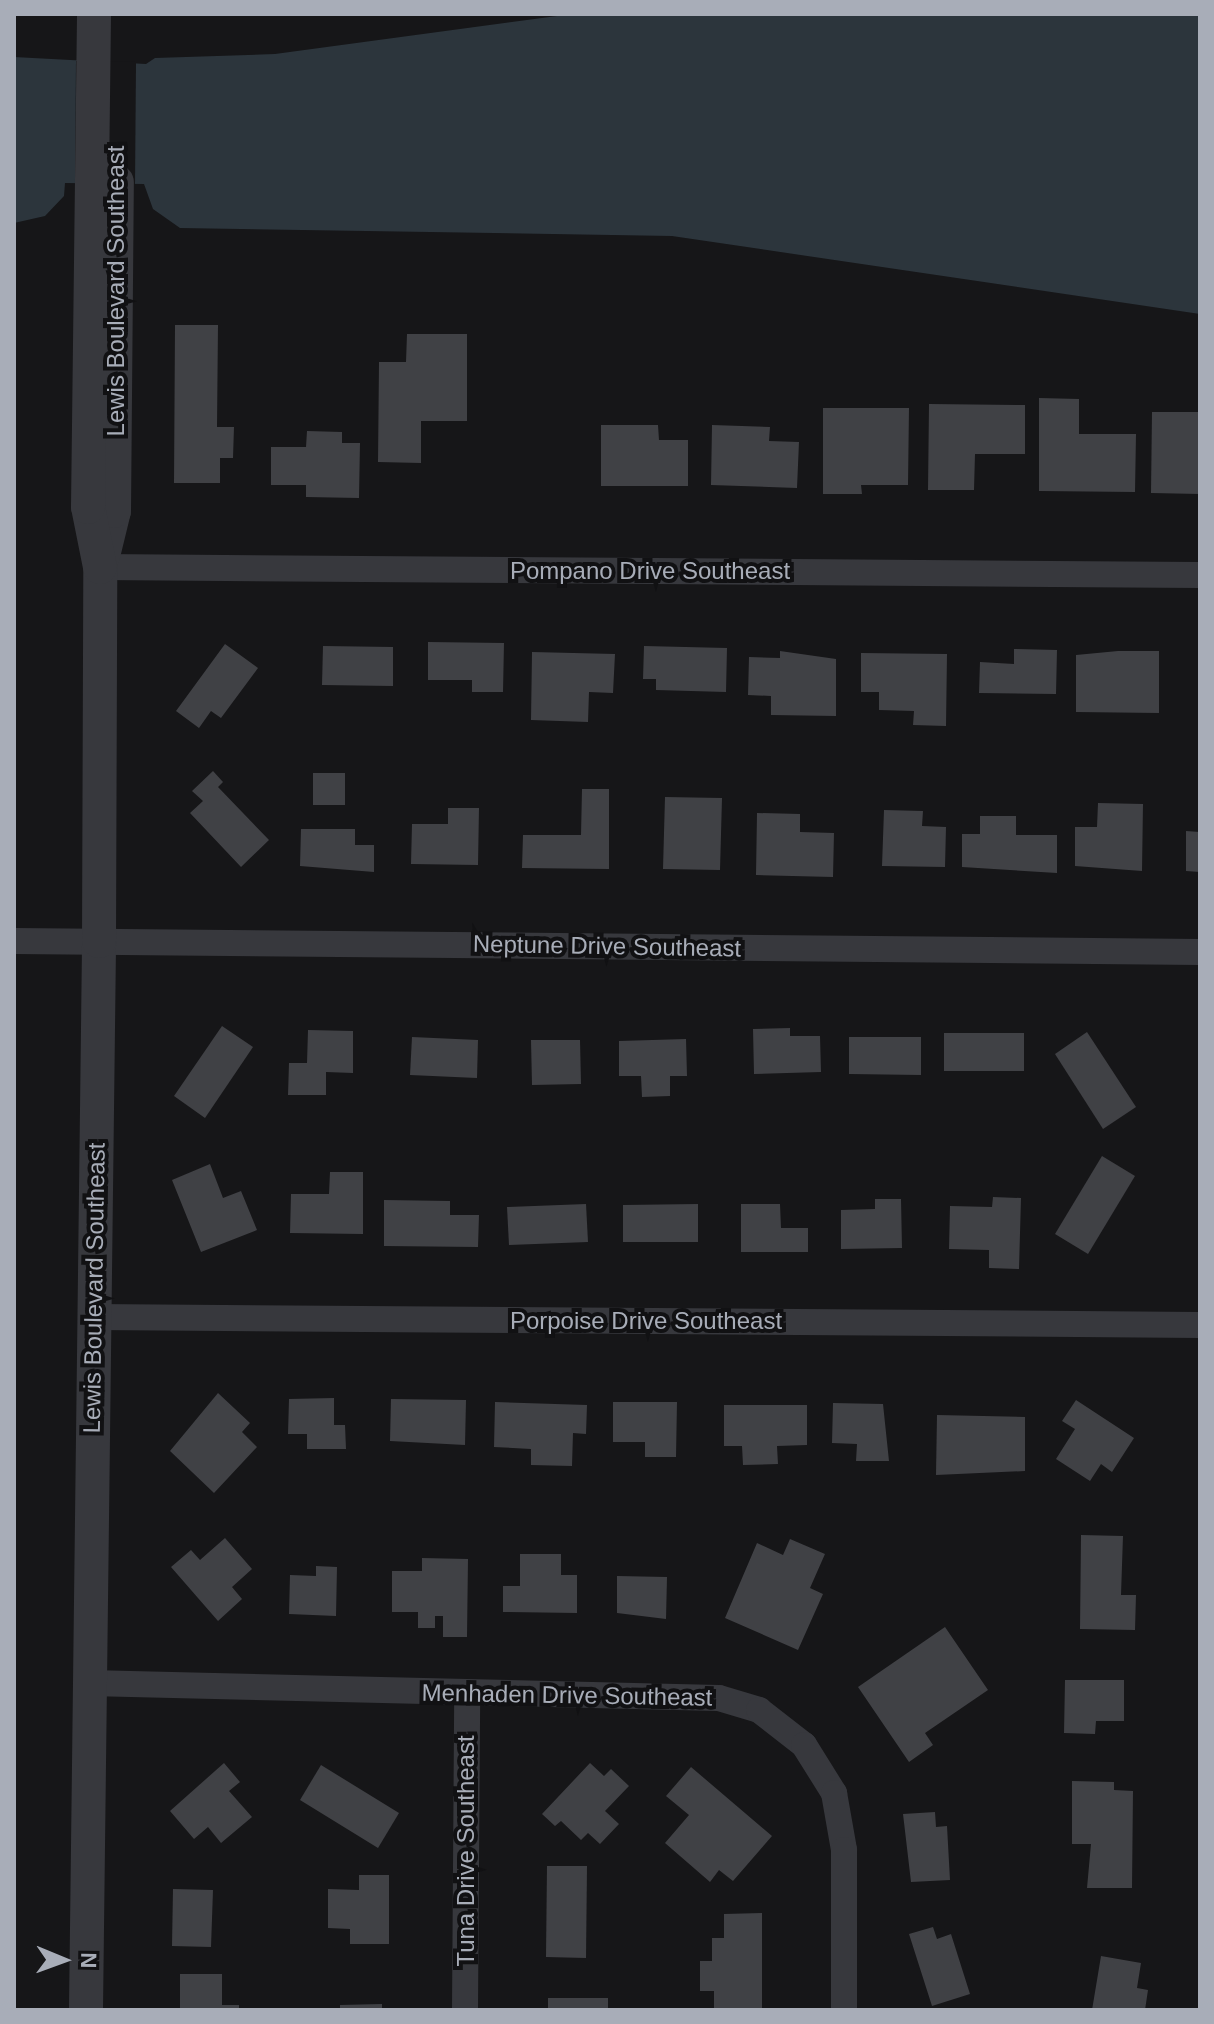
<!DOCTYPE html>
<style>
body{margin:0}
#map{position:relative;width:1214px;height:2024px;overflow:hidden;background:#161618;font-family:Helvetica,sans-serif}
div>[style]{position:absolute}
.water>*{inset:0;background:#2c353c}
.pier>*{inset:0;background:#161618}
.building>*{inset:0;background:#404145}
.minor>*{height:26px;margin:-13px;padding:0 13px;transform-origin:13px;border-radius:13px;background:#37383d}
.tertiary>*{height:34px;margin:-17px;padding:0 17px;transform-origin:17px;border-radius:17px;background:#37383d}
span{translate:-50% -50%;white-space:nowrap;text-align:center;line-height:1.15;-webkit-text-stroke:8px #111113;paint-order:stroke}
.street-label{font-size:24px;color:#a8adb8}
.frame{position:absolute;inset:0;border:16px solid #a8adb8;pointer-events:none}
.north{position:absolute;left:24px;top:1920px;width:80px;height:80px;-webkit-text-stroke:6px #111113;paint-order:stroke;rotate:91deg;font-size:22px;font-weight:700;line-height:32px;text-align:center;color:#a8adb8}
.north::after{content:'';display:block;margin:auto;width:28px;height:36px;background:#a8adb8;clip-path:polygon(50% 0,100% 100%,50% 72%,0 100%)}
</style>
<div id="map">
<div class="water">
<div style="clip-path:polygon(572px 14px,1200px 14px,1200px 314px,672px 236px,180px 228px,153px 209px,144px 184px,65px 183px,64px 196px,45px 216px,14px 223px,14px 57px,146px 64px,155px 58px,275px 54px)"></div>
</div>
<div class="pier">
<div style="clip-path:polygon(76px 61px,136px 62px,135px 185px,75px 184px)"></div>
</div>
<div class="building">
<div style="clip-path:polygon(175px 325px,218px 325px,217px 427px,234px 427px,233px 458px,220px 458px,220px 483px,174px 483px)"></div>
<div style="clip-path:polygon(407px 334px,467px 334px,467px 421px,421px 421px,421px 463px,378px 462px,379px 362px,406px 362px)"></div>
<div style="clip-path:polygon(1039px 398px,1079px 399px,1079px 434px,1136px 434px,1135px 492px,1039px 491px)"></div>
<div style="clip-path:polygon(929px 404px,1025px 405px,1025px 454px,975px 454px,974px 490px,928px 490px)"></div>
<div style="clip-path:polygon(823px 408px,909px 408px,908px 485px,861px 485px,862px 494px,823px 494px)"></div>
<div style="clip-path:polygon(1152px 412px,1200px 412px,1200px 494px,1151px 493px)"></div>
<div style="clip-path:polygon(601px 425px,658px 425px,659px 440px,688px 440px,688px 486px,601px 486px)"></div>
<div style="clip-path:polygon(712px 425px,770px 427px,769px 441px,799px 442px,797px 488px,711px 485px)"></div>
<div style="clip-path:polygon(307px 431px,342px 432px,342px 443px,360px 443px,359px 498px,306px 497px,306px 485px,271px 485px,271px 447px,306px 447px)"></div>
<div style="clip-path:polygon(428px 642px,504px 643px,503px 692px,472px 692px,472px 680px,428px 680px)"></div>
<div style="clip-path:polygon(225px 644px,258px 668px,221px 718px,211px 711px,199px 728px,176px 711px)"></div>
<div style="clip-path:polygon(323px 646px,393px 647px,393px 686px,322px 685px)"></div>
<div style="clip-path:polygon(644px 646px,727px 648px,726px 692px,656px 690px,656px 679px,643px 679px)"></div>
<div style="clip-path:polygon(1014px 649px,1057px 650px,1056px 694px,979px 693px,980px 662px,1014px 664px)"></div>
<div style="clip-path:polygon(780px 651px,836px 659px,836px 716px,771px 715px,771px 696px,748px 695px,749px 657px,780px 658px)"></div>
<div style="clip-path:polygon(1118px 651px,1159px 651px,1159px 713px,1076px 712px,1076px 655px)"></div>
<div style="clip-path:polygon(532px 652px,615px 654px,613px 693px,589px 692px,588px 722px,531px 720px)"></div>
<div style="clip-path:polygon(861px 653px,947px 654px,946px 726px,913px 725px,914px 711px,879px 710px,879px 692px,861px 692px)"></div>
<div style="clip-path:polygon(213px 771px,223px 782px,218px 787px,269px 840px,241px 867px,190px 813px,203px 801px,192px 791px)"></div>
<div style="clip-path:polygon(313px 773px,345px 773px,345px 805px,313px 805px)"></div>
<div style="clip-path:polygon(582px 789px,609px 789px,609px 869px,522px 868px,523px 835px,581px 835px)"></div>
<div style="clip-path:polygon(665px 797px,722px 798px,720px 870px,663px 869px)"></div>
<div style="clip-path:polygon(1098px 803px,1143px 804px,1142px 871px,1075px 866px,1075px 827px,1097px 827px)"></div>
<div style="clip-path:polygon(448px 808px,479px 808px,478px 865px,411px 864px,412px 824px,448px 824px)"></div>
<div style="clip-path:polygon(884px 810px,923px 811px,922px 826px,946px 827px,945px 867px,882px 866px)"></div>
<div style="clip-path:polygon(757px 813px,800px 814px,800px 832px,834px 833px,833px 877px,756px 875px)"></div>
<div style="clip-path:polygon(980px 816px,1016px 816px,1016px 835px,1057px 835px,1057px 873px,962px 867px,962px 834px,980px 834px)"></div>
<div style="clip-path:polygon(301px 829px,355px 829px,355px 845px,374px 845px,374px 872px,300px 866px)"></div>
<div style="clip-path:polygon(1186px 831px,1200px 832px,1200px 872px,1186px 871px)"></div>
<div style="clip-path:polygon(222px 1026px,253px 1047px,205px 1118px,174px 1096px)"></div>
<div style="clip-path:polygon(790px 1028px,790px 1036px,820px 1036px,821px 1072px,754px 1074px,753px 1029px)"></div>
<div style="clip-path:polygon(308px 1030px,353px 1031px,353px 1073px,326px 1072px,326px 1095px,288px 1095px,289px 1063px,307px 1063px)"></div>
<div style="clip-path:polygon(1087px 1032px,1136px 1107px,1103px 1129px,1055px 1054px)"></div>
<div style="clip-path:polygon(944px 1033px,1024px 1033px,1024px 1071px,944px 1071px)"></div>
<div style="clip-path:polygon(412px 1037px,478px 1040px,477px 1078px,410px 1075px)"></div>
<div style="clip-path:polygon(849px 1037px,921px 1037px,921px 1075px,849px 1074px)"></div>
<div style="clip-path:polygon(686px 1039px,687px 1076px,670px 1076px,670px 1096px,642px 1097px,641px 1076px,619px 1076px,619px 1041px)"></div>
<div style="clip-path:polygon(531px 1040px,580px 1040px,581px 1084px,532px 1085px)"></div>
<div style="clip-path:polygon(1102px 1156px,1135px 1176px,1088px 1254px,1055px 1234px)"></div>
<div style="clip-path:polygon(210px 1164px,223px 1198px,241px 1191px,257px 1230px,201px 1252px,172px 1180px)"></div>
<div style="clip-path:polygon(330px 1172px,363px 1172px,363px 1234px,290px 1233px,291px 1194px,329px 1194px)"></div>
<div style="clip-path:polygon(993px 1197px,1021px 1198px,1019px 1269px,989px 1268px,989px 1250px,949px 1249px,950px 1206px,992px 1207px)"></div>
<div style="clip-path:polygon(875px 1199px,901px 1199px,902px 1248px,841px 1249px,841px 1210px,875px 1209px)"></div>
<div style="clip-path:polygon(384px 1200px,450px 1201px,450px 1215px,479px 1215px,478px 1247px,384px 1246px)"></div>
<div style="clip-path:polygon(586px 1204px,588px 1242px,509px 1245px,507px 1207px)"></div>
<div style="clip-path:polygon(698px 1204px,698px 1242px,623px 1242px,623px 1205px)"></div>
<div style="clip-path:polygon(741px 1204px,780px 1204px,781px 1228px,808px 1228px,808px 1252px,741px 1252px)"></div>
<div style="clip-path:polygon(218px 1393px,250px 1423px,242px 1432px,257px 1447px,214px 1493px,170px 1451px)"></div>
<div style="clip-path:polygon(334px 1398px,334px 1425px,345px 1425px,346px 1449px,307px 1449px,307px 1434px,288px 1434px,289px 1399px)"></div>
<div style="clip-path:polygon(391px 1399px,466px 1400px,465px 1445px,390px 1441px)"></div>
<div style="clip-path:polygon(1076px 1400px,1134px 1438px,1112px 1472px,1101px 1464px,1090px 1481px,1056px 1459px,1075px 1429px,1062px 1421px)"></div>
<div style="clip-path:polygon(495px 1402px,587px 1405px,586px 1434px,573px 1433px,572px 1466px,531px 1465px,531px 1449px,494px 1447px)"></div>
<div style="clip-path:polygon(613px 1402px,677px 1402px,676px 1457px,645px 1457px,645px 1442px,613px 1442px)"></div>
<div style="clip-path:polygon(833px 1403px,883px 1404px,889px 1461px,856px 1461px,857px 1444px,832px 1443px)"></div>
<div style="clip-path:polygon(724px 1405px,807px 1405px,807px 1445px,777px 1446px,778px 1464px,743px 1465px,742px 1446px,724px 1446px)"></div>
<div style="clip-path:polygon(937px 1415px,1025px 1417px,1025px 1471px,936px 1475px)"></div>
<div style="clip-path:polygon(1081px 1535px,1123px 1536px,1121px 1595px,1136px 1595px,1135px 1630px,1080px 1629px)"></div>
<div style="clip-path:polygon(225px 1538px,252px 1569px,232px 1587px,242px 1599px,218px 1621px,171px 1567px,191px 1550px,200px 1560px)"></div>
<div style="clip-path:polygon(790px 1539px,825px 1554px,810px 1588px,823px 1594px,798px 1650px,725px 1618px,757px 1543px,783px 1555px)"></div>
<div style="clip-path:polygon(520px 1554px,561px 1554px,561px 1575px,577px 1575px,577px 1613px,503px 1612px,503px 1586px,520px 1586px)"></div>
<div style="clip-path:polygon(422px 1558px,468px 1559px,467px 1637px,443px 1637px,443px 1616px,435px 1616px,435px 1628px,418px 1628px,418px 1612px,392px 1612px,392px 1571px,422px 1571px)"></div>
<div style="clip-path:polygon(316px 1566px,337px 1567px,336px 1616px,289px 1614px,290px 1575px,316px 1576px)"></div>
<div style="clip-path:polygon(617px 1576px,667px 1577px,666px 1619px,617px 1613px)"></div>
<div style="clip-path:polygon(945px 1627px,988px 1690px,925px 1733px,933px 1745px,909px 1762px,858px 1687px)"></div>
<div style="clip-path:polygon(1065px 1680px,1124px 1680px,1124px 1721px,1096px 1721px,1095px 1734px,1064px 1733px)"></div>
<div style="clip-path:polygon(224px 1763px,240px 1782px,229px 1791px,252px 1817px,221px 1843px,208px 1827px,194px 1839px,170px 1811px)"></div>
<div style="clip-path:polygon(590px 1763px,604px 1776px,611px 1769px,629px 1786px,605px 1811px,619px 1824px,600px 1844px,588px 1833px,581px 1840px,561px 1821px,555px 1826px,542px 1814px)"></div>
<div style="clip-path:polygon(321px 1765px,399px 1813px,378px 1848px,300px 1800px)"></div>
<div style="clip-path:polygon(691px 1767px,772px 1836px,733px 1881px,719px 1870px,710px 1882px,665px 1843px,689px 1815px,666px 1796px)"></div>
<div style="clip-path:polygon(1072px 1781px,1114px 1782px,1114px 1790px,1133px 1791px,1132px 1888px,1087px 1888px,1091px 1844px,1072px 1844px)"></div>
<div style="clip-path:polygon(935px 1812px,936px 1827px,947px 1826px,950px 1880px,911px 1882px,903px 1814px)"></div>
<div style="clip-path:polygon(547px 1866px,587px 1866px,586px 1958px,546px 1957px)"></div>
<div style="clip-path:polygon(359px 1875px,389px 1875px,389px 1944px,350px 1944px,350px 1929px,328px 1928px,328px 1889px,359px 1890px)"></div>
<div style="clip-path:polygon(173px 1889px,213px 1890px,211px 1947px,172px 1946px)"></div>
<div style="clip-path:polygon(762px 1913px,762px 2008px,714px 2008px,714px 1991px,700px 1991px,700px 1961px,712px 1961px,712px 1938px,724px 1938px,724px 1914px)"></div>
<div style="clip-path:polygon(933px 1927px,937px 1939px,951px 1934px,970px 1994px,932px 2006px,909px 1934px)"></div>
<div style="clip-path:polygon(1101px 1956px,1141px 1963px,1137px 1988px,1148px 1990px,1145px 2010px,1092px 2010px)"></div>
<div style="clip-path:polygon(180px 1974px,222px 1974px,222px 2005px,239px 2005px,239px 2010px,180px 2010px)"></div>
<div style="clip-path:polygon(548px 1998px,608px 1998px,608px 2010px,548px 2010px)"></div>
<div style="clip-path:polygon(382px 2004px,382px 2010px,340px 2010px,340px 2005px)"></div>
</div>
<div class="minor">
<div style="left:100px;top:567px;width:1100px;rotate:0.42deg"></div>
<div style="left:14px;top:941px;width:1186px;rotate:0.53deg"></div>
<div style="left:93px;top:1317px;width:1107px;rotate:0.41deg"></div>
<div style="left:89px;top:1683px;width:630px;rotate:1.36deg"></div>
<div style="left:719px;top:1698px;width:42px;rotate:16.7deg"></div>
<div style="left:759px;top:1710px;width:57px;rotate:37.9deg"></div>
<div style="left:804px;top:1745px;width:57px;rotate:58deg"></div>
<div style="left:834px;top:1793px;width:58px;rotate:80deg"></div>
<div style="left:844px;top:1850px;width:160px;rotate:90deg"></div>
<div style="left:465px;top:2010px;width:317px;rotate:-89.6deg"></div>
</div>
<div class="tertiary">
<div style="left:103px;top:556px;width:46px;rotate:-76.3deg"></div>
<div style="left:114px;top:511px;width:329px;rotate:-89.5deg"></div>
<div style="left:86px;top:2010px;width:1069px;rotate:-89.3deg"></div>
<div style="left:99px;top:941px;width:374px;rotate:-89.8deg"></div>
<div style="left:100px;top:567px;width:61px;rotate:-101.3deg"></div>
<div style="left:88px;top:507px;width:493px;rotate:-89.3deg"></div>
</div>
<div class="street-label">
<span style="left:116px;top:291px;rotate:-90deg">Lewis Boulevard Southeast</span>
<span style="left:650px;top:571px">Pompano Drive Southeast</span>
<span style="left:607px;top:946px;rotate:1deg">Neptune Drive Southeast</span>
<span style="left:94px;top:1288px;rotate:-89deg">Lewis Boulevard Southeast</span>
<span style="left:646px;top:1321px">Porpoise Drive Southeast</span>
<span style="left:567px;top:1695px;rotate:1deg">Menhaden Drive Southeast</span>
<span style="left:466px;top:1851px;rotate:-90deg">Tuna Drive Southeast</span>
</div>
<div class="frame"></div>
<div class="north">N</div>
</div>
